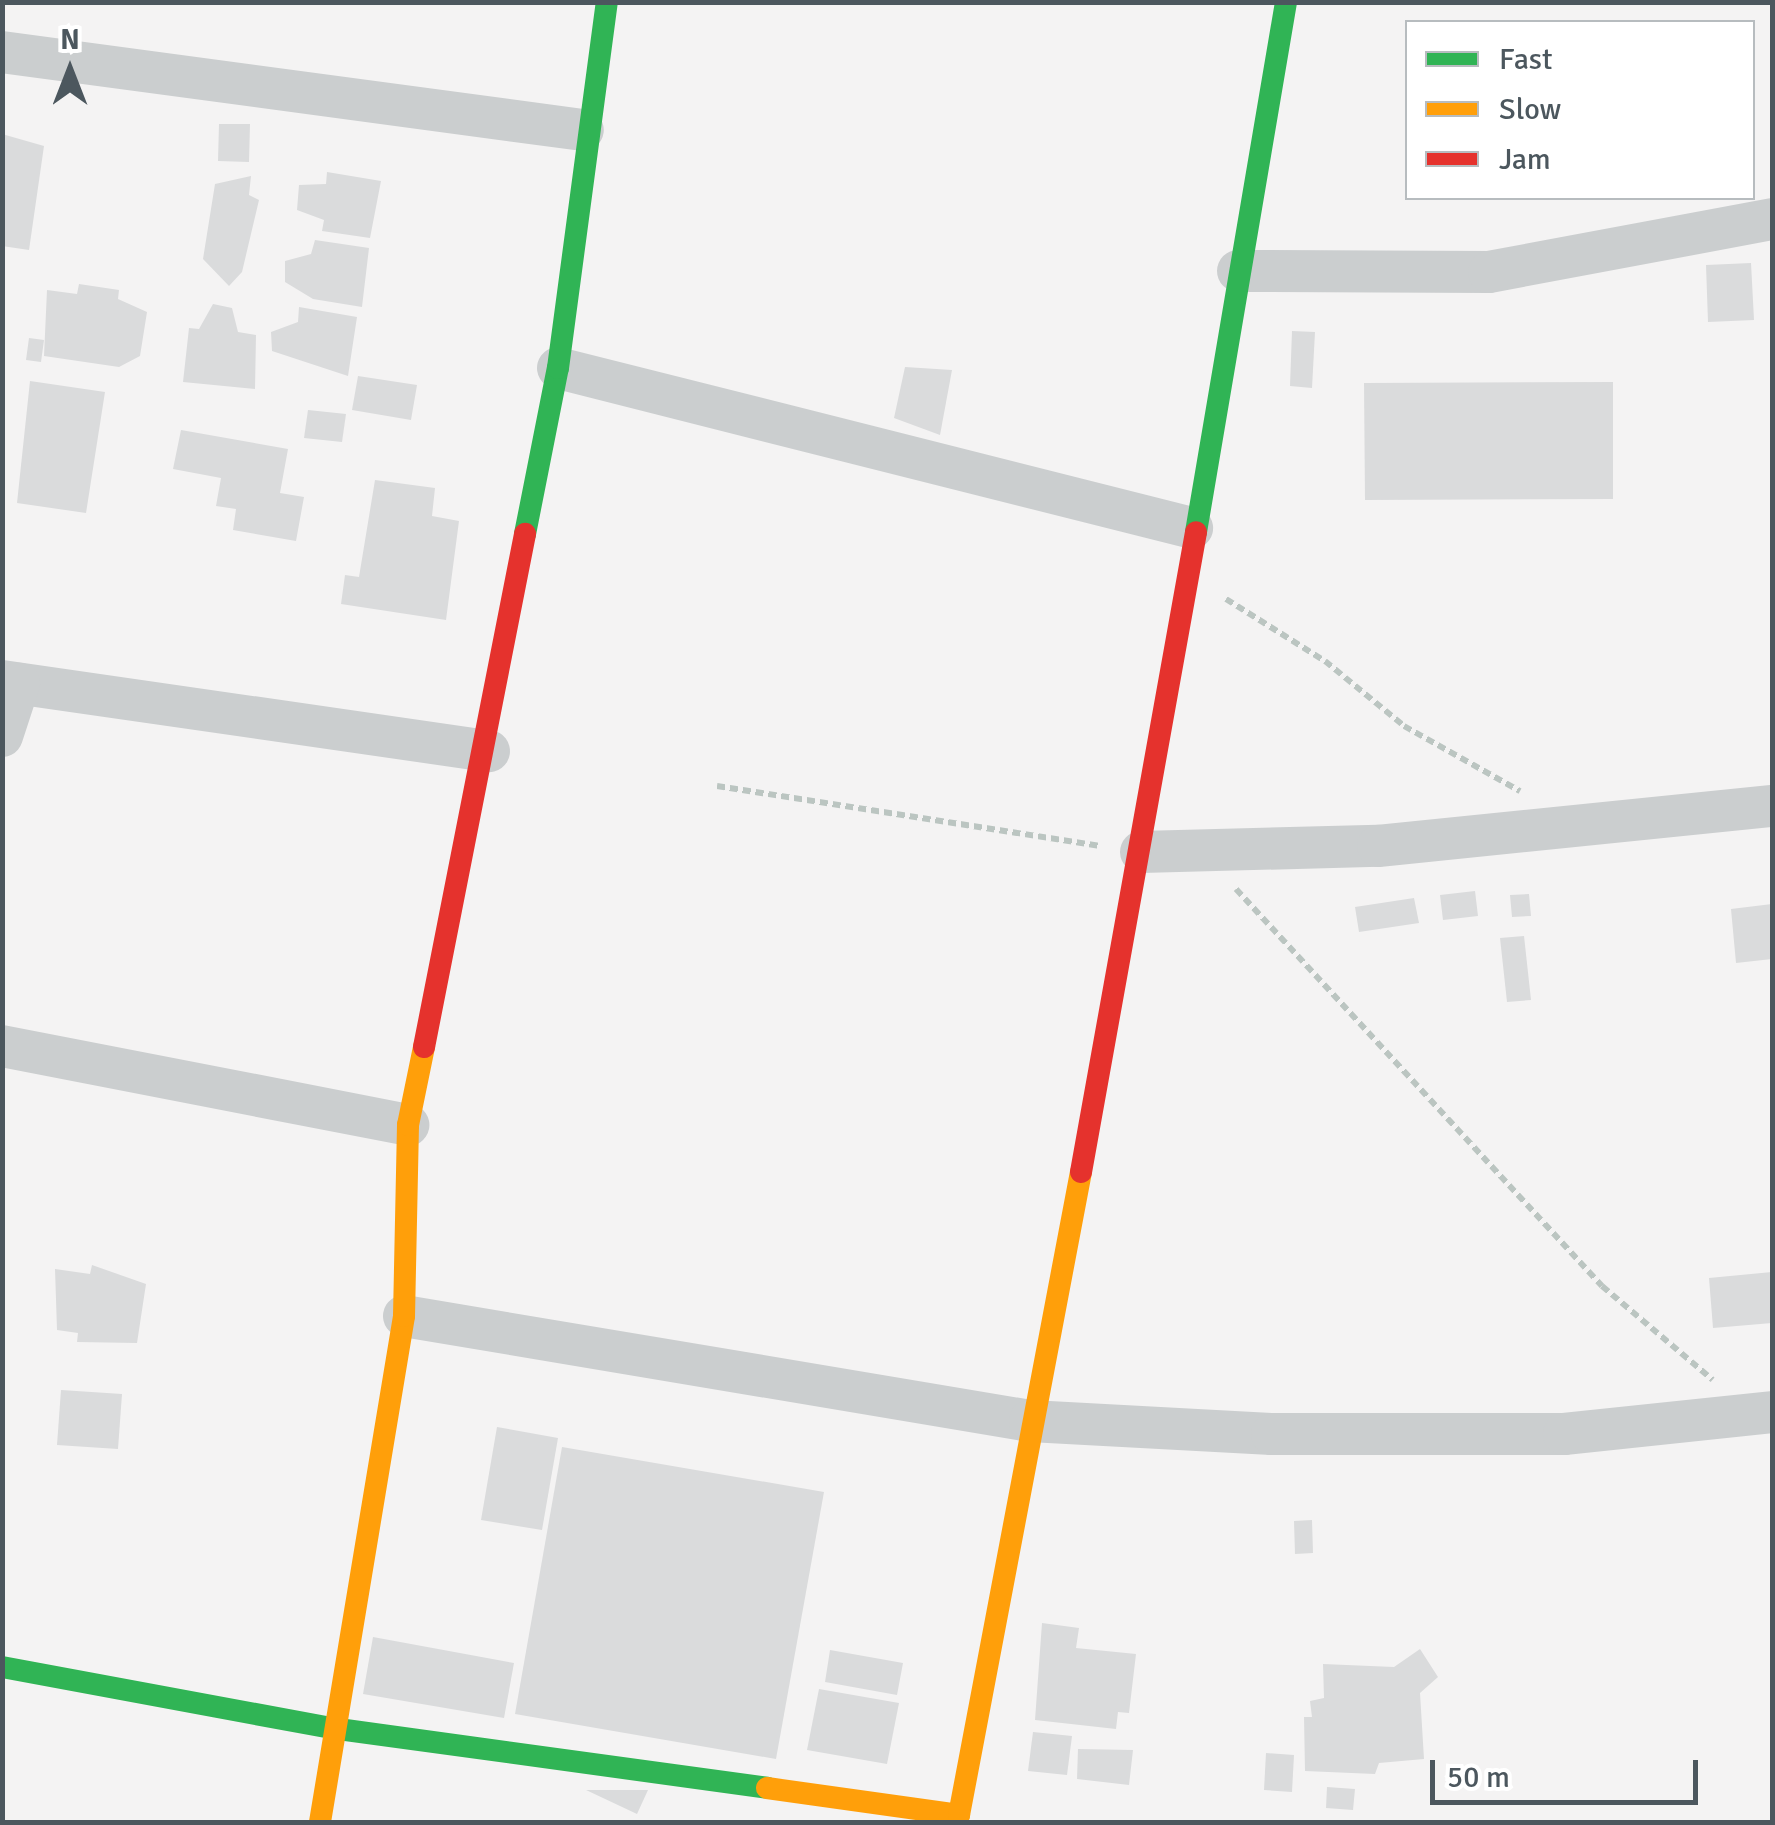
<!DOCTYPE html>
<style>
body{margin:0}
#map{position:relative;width:1775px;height:1825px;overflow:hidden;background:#f4f3f3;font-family:Signika,sans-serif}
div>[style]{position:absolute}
.building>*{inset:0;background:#dadbdc}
.path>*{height:6px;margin-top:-3px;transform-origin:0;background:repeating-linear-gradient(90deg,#bbc5c1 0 8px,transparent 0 13px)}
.street>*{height:42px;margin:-21px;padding:0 21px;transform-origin:21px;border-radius:21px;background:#cbcecf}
.fast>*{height:22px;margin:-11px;padding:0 11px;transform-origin:11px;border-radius:11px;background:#30b455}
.slow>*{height:22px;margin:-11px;padding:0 11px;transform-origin:11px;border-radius:11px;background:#ff9f0a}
.jam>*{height:22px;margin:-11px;padding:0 11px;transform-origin:11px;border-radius:11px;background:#e5322d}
span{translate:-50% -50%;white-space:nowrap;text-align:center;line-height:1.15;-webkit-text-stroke:8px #fff;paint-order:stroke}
.frame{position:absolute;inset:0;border:5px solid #4c575e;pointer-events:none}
.legend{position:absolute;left:1405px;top:20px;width:350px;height:180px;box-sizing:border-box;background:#fff;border:2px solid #b7bcbf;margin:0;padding:12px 18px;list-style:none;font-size:30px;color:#4c575e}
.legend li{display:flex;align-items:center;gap:20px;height:50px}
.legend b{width:50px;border:2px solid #b7bcbf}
.north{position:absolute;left:20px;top:20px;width:100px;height:100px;-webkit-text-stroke:8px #fff;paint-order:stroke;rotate:0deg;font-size:28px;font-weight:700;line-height:40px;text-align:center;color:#4c575e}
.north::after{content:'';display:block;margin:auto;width:35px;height:45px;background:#4c575e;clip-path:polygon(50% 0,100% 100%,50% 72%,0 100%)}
.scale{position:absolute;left:1430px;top:1760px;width:268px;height:45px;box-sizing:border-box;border:5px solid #4c575e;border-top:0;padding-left:12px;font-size:30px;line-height:35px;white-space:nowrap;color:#4c575e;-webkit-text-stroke:8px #fff;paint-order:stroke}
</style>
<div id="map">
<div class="building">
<div style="clip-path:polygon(219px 124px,250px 124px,249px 162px,218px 161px)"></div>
<div style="clip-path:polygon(2px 134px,44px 146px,29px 250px,2px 246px)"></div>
<div style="clip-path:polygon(327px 172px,381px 181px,370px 238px,322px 231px,324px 220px,297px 210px,299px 185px,326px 184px)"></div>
<div style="clip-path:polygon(251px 176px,249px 195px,259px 200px,242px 272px,229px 286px,203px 259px,215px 184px)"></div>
<div style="clip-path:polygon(315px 240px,369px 248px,362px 307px,313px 299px,285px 282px,285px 261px,311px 254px)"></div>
<div style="clip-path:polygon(1751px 263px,1754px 320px,1708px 322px,1706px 265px)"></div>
<div style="clip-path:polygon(79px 284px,119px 290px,118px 299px,147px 312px,140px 356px,119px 367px,44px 356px,47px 290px,77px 294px)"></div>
<div style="clip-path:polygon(213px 304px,232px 308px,238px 332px,256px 335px,255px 389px,183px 382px,189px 328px,199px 329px)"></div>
<div style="clip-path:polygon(299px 307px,357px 317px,348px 376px,272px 351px,271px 332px,298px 322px)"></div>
<div style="clip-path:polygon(1292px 331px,1315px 332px,1312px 388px,1290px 386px)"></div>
<div style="clip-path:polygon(29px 338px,44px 340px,41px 362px,26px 360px)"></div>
<div style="clip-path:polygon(905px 367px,952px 370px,940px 435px,894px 418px)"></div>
<div style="clip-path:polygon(358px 376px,417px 385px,411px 420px,352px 410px)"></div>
<div style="clip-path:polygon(30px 381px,105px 392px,86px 513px,17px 503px)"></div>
<div style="clip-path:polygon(1613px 382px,1613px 499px,1365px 500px,1364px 383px)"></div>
<div style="clip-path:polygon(308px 410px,346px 414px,342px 442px,304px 438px)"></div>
<div style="clip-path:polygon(181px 430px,288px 449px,280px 493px,304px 497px,296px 541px,233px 530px,236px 509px,216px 506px,221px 478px,173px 469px)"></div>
<div style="clip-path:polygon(375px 480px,435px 488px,432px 516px,459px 521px,446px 620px,341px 604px,345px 575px,359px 577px)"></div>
<div style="clip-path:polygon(1475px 891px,1478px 916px,1443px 920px,1440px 895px)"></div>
<div style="clip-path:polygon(1529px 894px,1531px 916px,1512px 917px,1510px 895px)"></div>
<div style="clip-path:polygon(1414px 898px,1419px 923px,1359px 932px,1355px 907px)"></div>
<div style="clip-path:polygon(1772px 904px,1772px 959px,1736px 963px,1731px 909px)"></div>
<div style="clip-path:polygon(1524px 936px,1531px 1000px,1507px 1002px,1500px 938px)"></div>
<div style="clip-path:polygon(92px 1265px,146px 1284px,137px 1343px,77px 1342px,78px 1333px,57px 1330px,55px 1269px,90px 1274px)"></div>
<div style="clip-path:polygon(1772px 1272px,1772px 1323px,1713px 1328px,1709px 1278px)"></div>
<div style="clip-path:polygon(61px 1390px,122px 1394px,118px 1449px,57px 1445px)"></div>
<div style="clip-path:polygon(497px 1427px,558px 1438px,542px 1530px,481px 1520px)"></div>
<div style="clip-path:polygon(562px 1447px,824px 1492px,776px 1759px,515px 1714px)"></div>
<div style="clip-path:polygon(1312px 1520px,1313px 1553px,1295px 1554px,1294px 1521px)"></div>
<div style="clip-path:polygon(1042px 1623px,1079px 1628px,1076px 1648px,1136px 1654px,1129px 1713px,1118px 1712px,1116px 1729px,1035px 1720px)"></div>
<div style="clip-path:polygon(373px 1637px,514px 1663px,504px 1718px,363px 1694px)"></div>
<div style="clip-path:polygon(1420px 1649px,1438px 1677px,1420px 1693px,1424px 1759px,1379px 1763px,1375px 1774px,1305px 1771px,1304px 1717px,1312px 1717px,1310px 1701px,1324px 1698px,1323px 1664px,1394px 1667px)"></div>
<div style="clip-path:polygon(830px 1650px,903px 1663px,897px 1695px,825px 1682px)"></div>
<div style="clip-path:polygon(819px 1689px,899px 1703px,887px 1764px,807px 1750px)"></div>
<div style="clip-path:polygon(1033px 1732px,1072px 1736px,1067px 1775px,1028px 1771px)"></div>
<div style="clip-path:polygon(1078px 1749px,1133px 1750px,1129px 1785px,1077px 1779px)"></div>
<div style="clip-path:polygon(1266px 1753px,1294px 1755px,1292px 1792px,1264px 1790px)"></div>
<div style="clip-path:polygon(1327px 1787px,1355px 1789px,1353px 1810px,1326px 1808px)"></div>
<div style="clip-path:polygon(586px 1790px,648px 1790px,637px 1814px)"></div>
</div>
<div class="path">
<div style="left:1226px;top:599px;width:117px;rotate:32.1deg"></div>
<div style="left:1325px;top:661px;width:102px;rotate:39.4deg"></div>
<div style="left:1404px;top:726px;width:133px;rotate:29.3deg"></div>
<div style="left:717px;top:786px;width:388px;rotate:8.9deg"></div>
<div style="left:1236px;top:889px;width:540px;rotate:47.33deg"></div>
<div style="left:1602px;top:1286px;width:145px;rotate:40.3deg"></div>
</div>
<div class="street">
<div style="left:2px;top:52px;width:586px;rotate:7.65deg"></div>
<div style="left:1238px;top:271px;width:251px;rotate:0.2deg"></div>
<div style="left:1489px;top:272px;width:288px;rotate:-10.6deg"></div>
<div style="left:558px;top:368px;width:654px;rotate:14.16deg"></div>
<div style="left:2px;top:681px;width:492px;rotate:8.2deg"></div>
<div style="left:2px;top:736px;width:55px;rotate:-71.9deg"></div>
<div style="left:1141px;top:852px;width:237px;rotate:-1.5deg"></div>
<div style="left:1378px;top:846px;width:396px;rotate:-5.8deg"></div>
<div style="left:2px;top:1046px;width:414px;rotate:11deg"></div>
<div style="left:404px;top:1316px;width:635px;rotate:9.52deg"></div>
<div style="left:1030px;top:1421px;width:242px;rotate:3.1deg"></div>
<div style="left:1272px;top:1434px;width:292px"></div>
<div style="left:1564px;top:1434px;width:209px;rotate:-6deg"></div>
</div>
<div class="fast">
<div style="left:1196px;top:532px;width:538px;rotate:-80.36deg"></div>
<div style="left:525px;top:534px;width:169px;rotate:-78.8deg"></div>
<div style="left:558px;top:368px;width:369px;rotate:-82.4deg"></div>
<div style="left:2px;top:1667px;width:335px;rotate:10.5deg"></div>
<div style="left:331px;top:1728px;width:440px;rotate:7.8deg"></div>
</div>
<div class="slow">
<div style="left:767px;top:1788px;width:194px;rotate:8deg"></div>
<div style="left:959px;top:1815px;width:654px;rotate:-79.26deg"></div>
<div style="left:320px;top:1822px;width:513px;rotate:-80.57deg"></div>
<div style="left:404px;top:1316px;width:191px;rotate:-88.8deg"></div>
<div style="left:408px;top:1125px;width:80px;rotate:-78.4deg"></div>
</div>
<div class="jam">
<div style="left:424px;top:1047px;width:523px;rotate:-78.86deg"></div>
<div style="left:1081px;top:1172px;width:650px;rotate:-79.81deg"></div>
</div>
<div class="frame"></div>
<ul class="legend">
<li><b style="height:12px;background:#30b455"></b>Fast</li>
<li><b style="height:12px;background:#ff9f0a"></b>Slow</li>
<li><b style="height:12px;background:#e5322d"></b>Jam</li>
</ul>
<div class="north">N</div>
<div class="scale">50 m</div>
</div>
